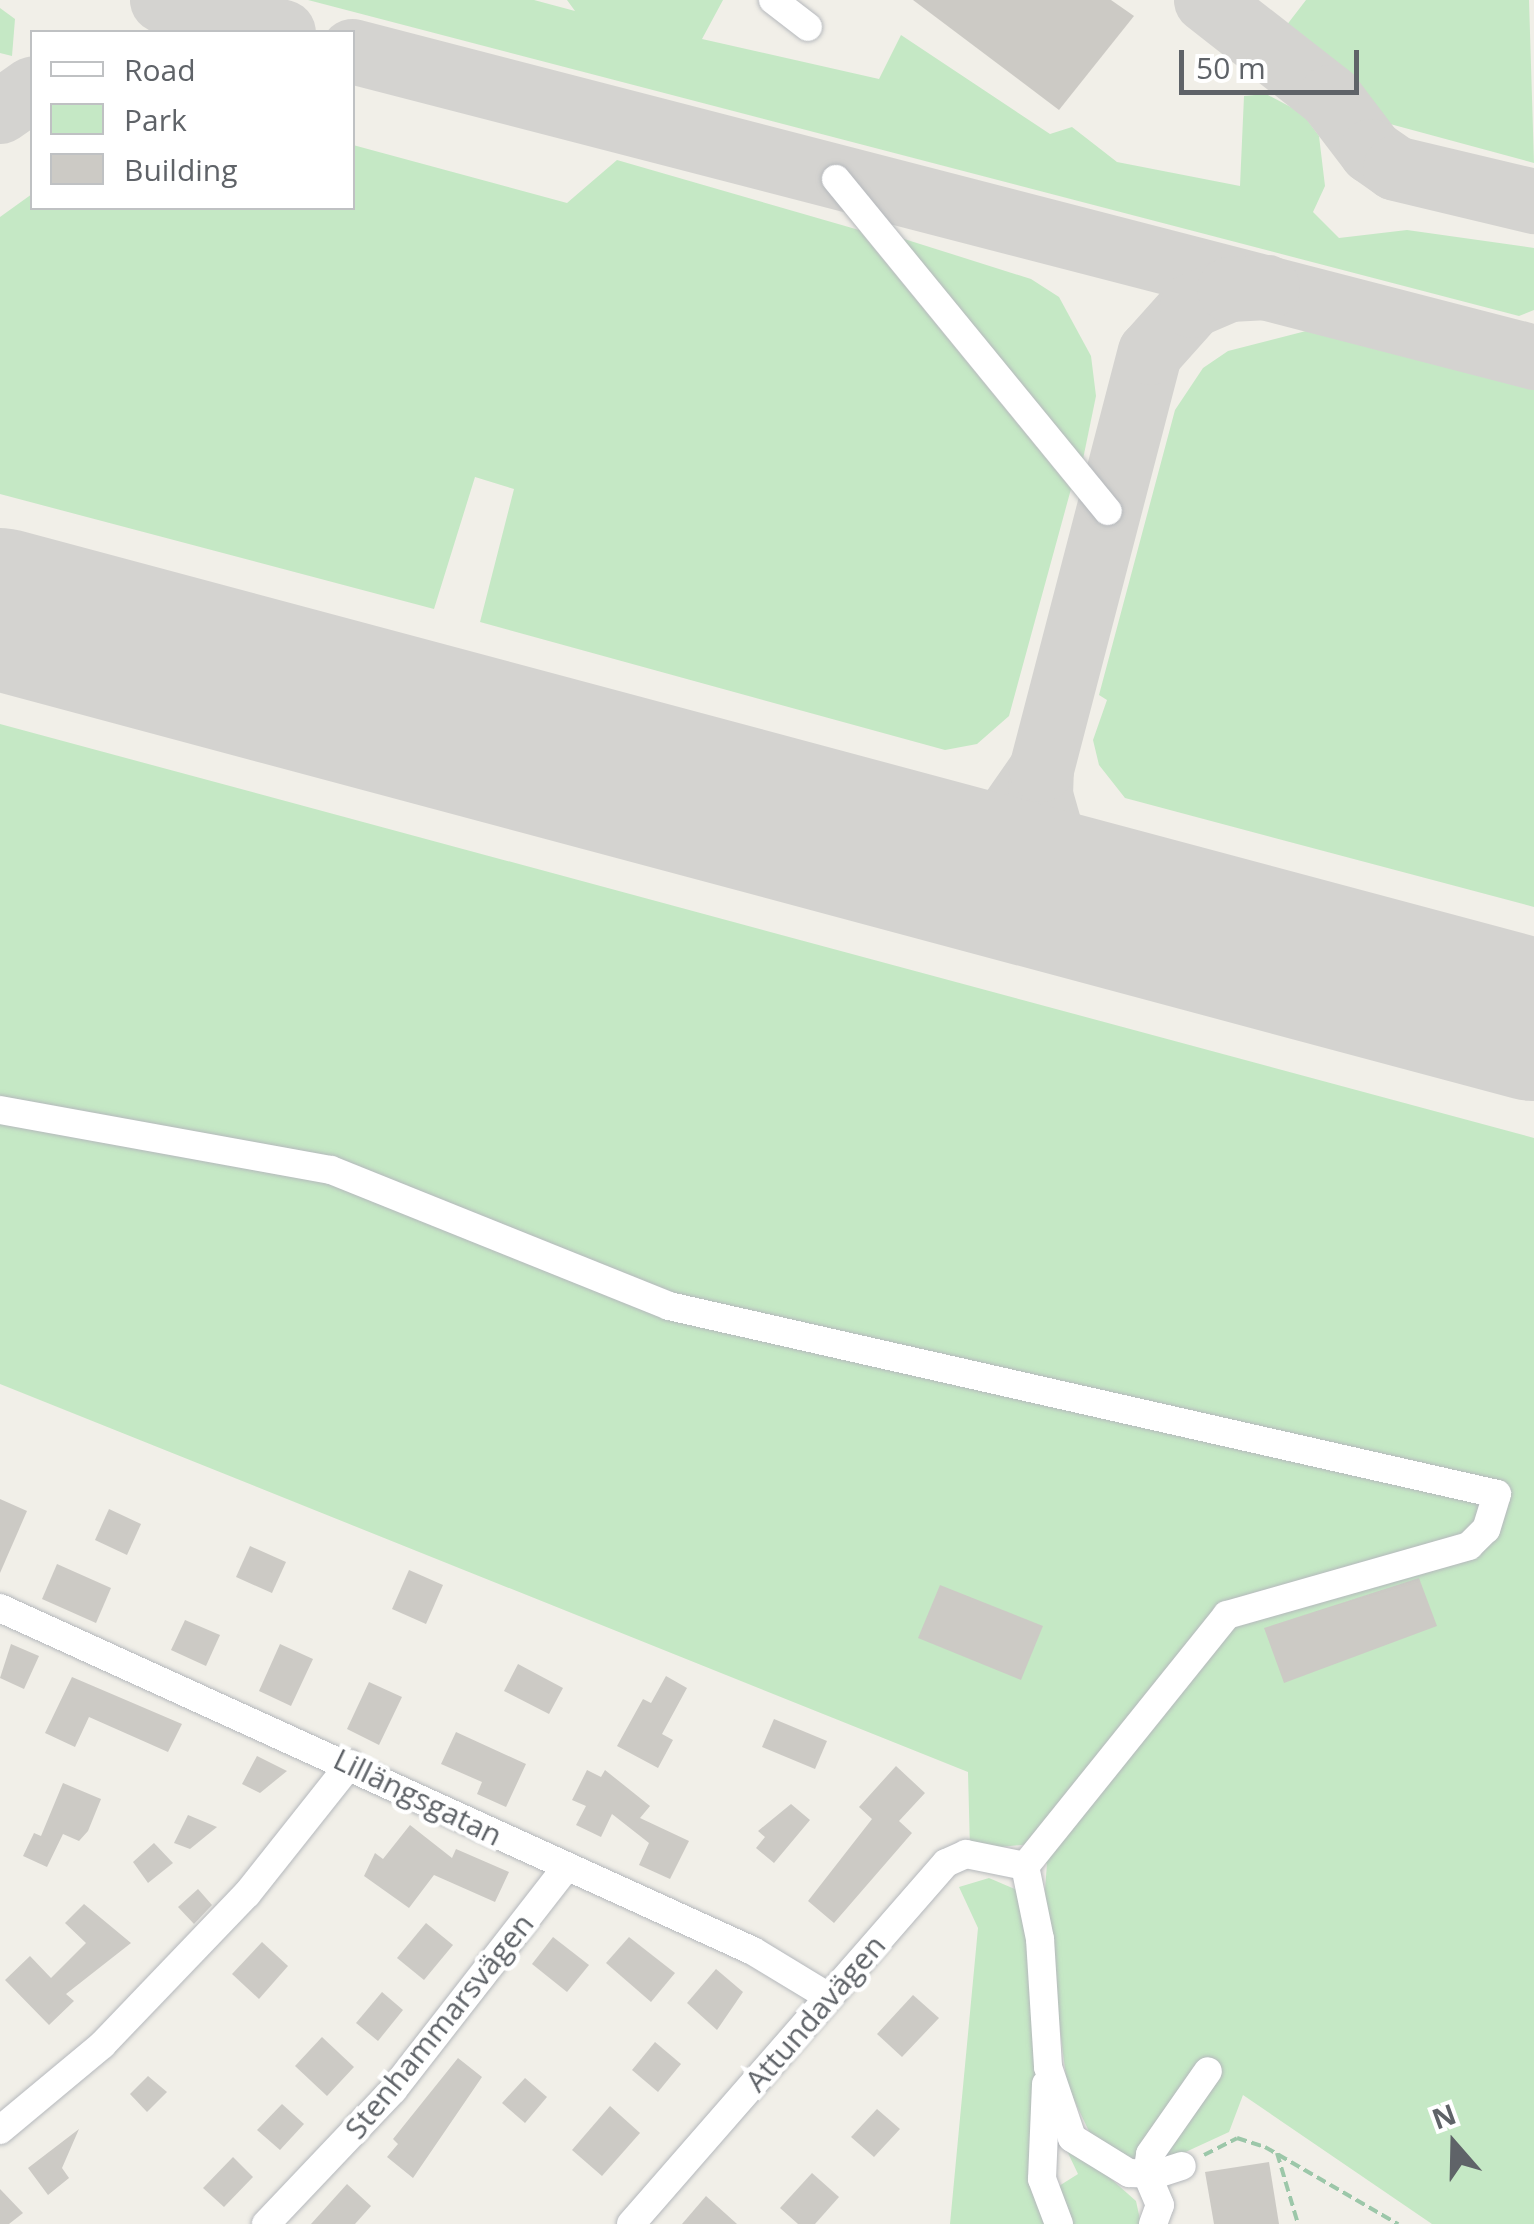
<!DOCTYPE html>
<meta charset="utf-8">
<style>
body{margin:0}
#map{position:relative;width:1534px;height:2224px;overflow:hidden;background:#f1efe8;font-family:"Open Sans",sans-serif}
div>[style]{position:absolute}
.green>*{inset:0;background:#c5e8c5}
.taxiway>*{height:65px;margin:-32.5px;padding:0 32.5px;transform-origin:32.5px;border-radius:32.5px;background:#d4d3d0}
.runway>*{height:162px;margin:-81px;padding:0 81px;transform-origin:81px;border-radius:81px;background:#d4d3d0}
.building>*{inset:0;background:#cccac5}
.path>*{height:4px;margin-top:-2px;transform-origin:0;background:repeating-linear-gradient(90deg,#9cc7a9 0 10px,transparent 0 15px)}
.roads{filter:drop-shadow(0 0 2px #b5b8bc) drop-shadow(0 0 2px #b5b8bc)}
.minor>*{height:28px;margin:-14px;padding:0 14px;transform-origin:14px;border-radius:14px;background:#fff}
span{translate:-50% -50%;white-space:nowrap;text-align:center;line-height:1.15;-webkit-text-stroke:9px #fff;paint-order:stroke}
.street-label{font-size:30px;color:#5f6368}
.legend{position:absolute;left:30px;top:30px;width:325px;height:180px;box-sizing:border-box;background:#fff;border:2px solid #bfc1c3;margin:0;padding:12px 18px;list-style:none;font-size:30px;color:#5f6368}
.legend li{display:flex;align-items:center;gap:20px;height:50px}
.legend b{width:50px;border:2px solid #bfc1c3}
.north{position:absolute;left:1404px;top:2094px;width:100px;height:100px;-webkit-text-stroke:8px #fff;paint-order:stroke;rotate:340deg;font-size:28px;font-weight:700;line-height:40px;text-align:center;color:#5f6368}
.north::after{content:'';display:block;margin:auto;width:35px;height:45px;background:#5f6368;clip-path:polygon(50% 0,100% 100%,50% 72%,0 100%)}
.scale{position:absolute;left:1179px;top:50px;width:180px;height:45px;box-sizing:border-box;border:5px solid #5f6368;border-top:0;padding-left:12px;font-size:30px;line-height:35px;white-space:nowrap;color:#5f6368;-webkit-text-stroke:8px #fff;paint-order:stroke}
</style>
<div id="map">
<div class="green">
<div style="clip-path:polygon(308px 0,534px 0,575px 11px,567px 0,723px 0,702px 39px,879px 79px,901px 35px,1050px 134px,1072px 127px,1117px 162px,1240px 186px,1244px 96px,1266px 94px,1302px 113px,1319px 136px,1325px 186px,1313px 212px,1339px 238px,1407px 230px,1534px 248px,1534px 310px,1519px 316px)"></div>
<div style="clip-path:polygon(1306px 0,1529px 0,1534px 163px,1379px 121px,1353px 76px,1286px 26px)"></div>
<div style="clip-path:polygon(0 8px,15px 19px,12px 56px,0 53px)"></div>
<div style="clip-path:polygon(353px 145px,567px 203px,617px 160px,859px 230px,1071px 489px,1009px 716px,977px 744px,945px 750px,480px 622px,514px 489px,475px 477px,434px 609px,0 494px,0 217px,32px 194px,32px 208px,352px 208px)"></div>
<div style="clip-path:polygon(901px 238px,1031px 279px,1059px 297px,1091px 356px,1096px 396px,1083px 459px)"></div>
<div style="clip-path:polygon(1306px 331px,1534px 387px,1534px 907px,1125px 798px,1099px 765px,1093px 740px,1107px 700px,1099px 695px,1175px 410px,1203px 368px,1228px 351px)"></div>
<div style="clip-path:polygon(0 724px,1534px 1138px,1534px 2224px,1432px 2224px,1243px 2095px,1229px 2132px,1166px 2161px,1136px 2164px,1095px 2144px,1067px 2085px,1044px 1902px,1047px 1864px,1032px 1844px,970px 1850px,968px 1772px,0 1384px)"></div>
<div style="clip-path:polygon(989px 1878px,1017px 1890px,1027px 1918px,1037px 2001px,1035px 2127px,1048px 2224px,950px 2224px,978px 1928px,959px 1887px)"></div>
<div style="clip-path:polygon(1058px 2132px,1136px 2201px,1141px 2224px,1070px 2224px,1059px 2186px,1078px 2174px)"></div>
</div>
<div class="taxiway">
<div style="left:162px;top:0;width:125px;rotate:14.8deg"></div>
<div style="left:1206px;top:0;width:157px;rotate:38deg"></div>
<div style="left:1330px;top:97px;width:68px;rotate:52.8deg"></div>
<div style="left:1371px;top:151px;width:29px;rotate:35deg"></div>
<div style="left:1395px;top:168px;width:143px;rotate:13.4deg"></div>
<div style="left:352px;top:51px;width:1221px;rotate:14.51deg"></div>
<div style="left:0;top:111px;width:39px;rotate:-35deg"></div>
<div style="left:898px;top:850px;width:37px;rotate:-2deg"></div>
<div style="left:935px;top:849px;width:55px;rotate:-18.1deg"></div>
<div style="left:987px;top:832px;width:31px;rotate:-40deg"></div>
<div style="left:1011px;top:812px;width:52px;rotate:-55.1deg"></div>
<div style="left:1122px;top:910px;width:71px;rotate:-140.7deg"></div>
<div style="left:1067px;top:865px;width:25px;rotate:-122deg"></div>
<div style="left:1054px;top:844px;width:51px;rotate:-105.9deg"></div>
<div style="left:1040px;top:795px;width:26px;rotate:-88deg"></div>
<div style="left:1041px;top:769px;width:431px;rotate:-75.4deg"></div>
<div style="left:1150px;top:352px;width:63px;rotate:-48.2deg"></div>
<div style="left:1192px;top:305px;width:40px;rotate:-23.4deg"></div>
<div style="left:1229px;top:289px;width:38px;rotate:-3deg"></div>
</div>
<div class="runway">
<div style="left:0;top:609px;width:1588px;rotate:15deg"></div>
</div>
<div class="building">
<div style="clip-path:polygon(913px 0,1111px 0,1134px 16px,1059px 110px)"></div>
<div style="clip-path:polygon(0 1499px,27px 1511px,0 1573px)"></div>
<div style="clip-path:polygon(109px 1509px,141px 1524px,127px 1555px,95px 1540px)"></div>
<div style="clip-path:polygon(250px 1546px,286px 1562px,272px 1593px,236px 1577px)"></div>
<div style="clip-path:polygon(57px 1564px,111px 1588px,96px 1623px,42px 1599px)"></div>
<div style="clip-path:polygon(409px 1570px,443px 1585px,426px 1624px,392px 1609px)"></div>
<div style="clip-path:polygon(1419px 1578px,1437px 1626px,1284px 1683px,1264px 1628px)"></div>
<div style="clip-path:polygon(940px 1585px,1043px 1626px,1021px 1680px,918px 1638px)"></div>
<div style="clip-path:polygon(185px 1620px,220px 1635px,206px 1666px,171px 1650px)"></div>
<div style="clip-path:polygon(11px 1644px,39px 1656px,24px 1689px,0 1678px)"></div>
<div style="clip-path:polygon(280px 1644px,313px 1659px,291px 1706px,259px 1691px)"></div>
<div style="clip-path:polygon(518px 1664px,563px 1688px,549px 1714px,504px 1691px)"></div>
<div style="clip-path:polygon(666px 1676px,687px 1688px,662px 1734px,673px 1740px,658px 1768px,617px 1746px,643px 1699px,651px 1703px)"></div>
<div style="clip-path:polygon(72px 1677px,182px 1724px,168px 1752px,89px 1717px,75px 1747px,45px 1733px)"></div>
<div style="clip-path:polygon(369px 1682px,402px 1697px,379px 1745px,347px 1729px)"></div>
<div style="clip-path:polygon(774px 1719px,827px 1741px,815px 1769px,762px 1747px)"></div>
<div style="clip-path:polygon(456px 1732px,526px 1764px,506px 1807px,477px 1794px,482px 1782px,441px 1764px)"></div>
<div style="clip-path:polygon(257px 1756px,287px 1771px,260px 1793px,242px 1784px)"></div>
<div style="clip-path:polygon(896px 1766px,925px 1793px,899px 1821px,912px 1833px,834px 1923px,808px 1901px,872px 1819px,859px 1807px)"></div>
<div style="clip-path:polygon(587px 1770px,601px 1777px,605px 1770px,650px 1806px,640px 1818px,689px 1841px,670px 1879px,639px 1865px,649px 1843px,612px 1814px,601px 1837px,576px 1825px,586px 1806px,572px 1800px)"></div>
<div style="clip-path:polygon(63px 1783px,101px 1799px,88px 1831px,79px 1841px,63px 1834px,47px 1867px,23px 1856px,34px 1833px,41px 1836px)"></div>
<div style="clip-path:polygon(791px 1804px,810px 1820px,774px 1863px,756px 1848px,765px 1837px,758px 1831px)"></div>
<div style="clip-path:polygon(188px 1815px,217px 1827px,190px 1849px,174px 1843px)"></div>
<div style="clip-path:polygon(410px 1825px,452px 1858px,456px 1849px,509px 1872px,495px 1902px,434px 1875px,409px 1908px,364px 1876px,375px 1853px,383px 1859px)"></div>
<div style="clip-path:polygon(154px 1843px,173px 1863px,148px 1883px,133px 1862px)"></div>
<div style="clip-path:polygon(198px 1889px,212px 1905px,194px 1924px,178px 1907px)"></div>
<div style="clip-path:polygon(84px 1904px,131px 1943px,66px 1994px,74px 2001px,49px 2025px,5px 1980px,30px 1956px,51px 1978px,86px 1943px,65px 1923px)"></div>
<div style="clip-path:polygon(426px 1923px,453px 1945px,424px 1980px,397px 1958px)"></div>
<div style="clip-path:polygon(553px 1937px,589px 1965px,567px 1992px,532px 1964px)"></div>
<div style="clip-path:polygon(629px 1937px,675px 1973px,651px 2002px,606px 1963px)"></div>
<div style="clip-path:polygon(262px 1942px,288px 1966px,259px 1999px,232px 1974px)"></div>
<div style="clip-path:polygon(716px 1969px,743px 1992px,717px 2030px,687px 2003px)"></div>
<div style="clip-path:polygon(382px 1992px,403px 2010px,378px 2041px,356px 2023px)"></div>
<div style="clip-path:polygon(913px 1995px,939px 2018px,902px 2057px,877px 2034px)"></div>
<div style="clip-path:polygon(322px 2037px,354px 2067px,327px 2096px,295px 2066px)"></div>
<div style="clip-path:polygon(655px 2042px,681px 2064px,658px 2092px,632px 2070px)"></div>
<div style="clip-path:polygon(458px 2058px,482px 2077px,413px 2178px,387px 2157px,398px 2144px,393px 2139px)"></div>
<div style="clip-path:polygon(148px 2076px,167px 2092px,147px 2112px,130px 2094px)"></div>
<div style="clip-path:polygon(525px 2078px,547px 2097px,525px 2123px,502px 2103px)"></div>
<div style="clip-path:polygon(282px 2104px,304px 2124px,280px 2150px,257px 2130px)"></div>
<div style="clip-path:polygon(610px 2106px,640px 2133px,602px 2176px,572px 2150px)"></div>
<div style="clip-path:polygon(877px 2109px,900px 2129px,874px 2157px,851px 2137px)"></div>
<div style="clip-path:polygon(79px 2129px,62px 2168px,69px 2178px,48px 2195px,28px 2168px)"></div>
<div style="clip-path:polygon(233px 2157px,253px 2177px,224px 2207px,203px 2188px)"></div>
<div style="clip-path:polygon(1269px 2162px,1279px 2224px,1214px 2224px,1205px 2172px)"></div>
<div style="clip-path:polygon(812px 2173px,839px 2197px,815px 2224px,798px 2224px,780px 2208px)"></div>
<div style="clip-path:polygon(347px 2184px,371px 2206px,355px 2224px,311px 2224px)"></div>
<div style="clip-path:polygon(0 2189px,23px 2213px,9px 2224px,0 2224px)"></div>
<div style="clip-path:polygon(706px 2196px,737px 2224px,682px 2224px)"></div>
</div>
<div class="path">
<div style="left:1277px;top:2153px;width:74px;rotate:73.5deg"></div>
<div style="left:1204px;top:2155px;width:37px;rotate:-27deg"></div>
<div style="left:1237px;top:2138px;width:29px;rotate:18deg"></div>
<div style="left:1265px;top:2147px;width:154px;rotate:30.1deg"></div>
</div>
<div class="roads">
<div class="minor">
<div style="left:773px;top:0;width:44px;rotate:37.6deg"></div>
<div style="left:836px;top:179px;width:429px;rotate:50.7deg"></div>
<div style="left:0;top:1110px;width:336px;rotate:10.3deg"></div>
<div style="left:331px;top:1170px;width:364px;rotate:21.9deg"></div>
<div style="left:669px;top:1306px;width:849px;rotate:12.79deg"></div>
<div style="left:1497px;top:1494px;width:37px;rotate:107deg"></div>
<div style="left:1486px;top:1529px;width:24px;rotate:135deg"></div>
<div style="left:1469px;top:1546px;width:252px;rotate:164.1deg"></div>
<div style="left:1227px;top:1615px;width:322px;rotate:128.8deg"></div>
<div style="left:1025px;top:1866px;width:75px;rotate:78.4deg"></div>
<div style="left:1040px;top:1939px;width:128px;rotate:86.4deg"></div>
<div style="left:1048px;top:2067px;width:75px;rotate:71.3deg"></div>
<div style="left:1072px;top:2138px;width:67px;rotate:31.6deg"></div>
<div style="left:1129px;top:2173px;width:28px;rotate:2deg"></div>
<div style="left:1157px;top:2174px;width:26px;rotate:-18deg"></div>
<div style="left:0;top:1608px;width:827px;rotate:24.49deg"></div>
<div style="left:753px;top:1951px;width:89px;rotate:31.2deg"></div>
<div style="left:1046px;top:2084px;width:95px;rotate:92.4deg"></div>
<div style="left:1042px;top:2179px;width:48px;rotate:69.3deg"></div>
<div style="left:0;top:2130px;width:133px;rotate:-39.8deg"></div>
<div style="left:102px;top:2045px;width:209px;rotate:-46.2deg"></div>
<div style="left:247px;top:1894px;width:166px;rotate:-51.6deg"></div>
<div style="left:266px;top:2224px;width:185px;rotate:-46.5deg"></div>
<div style="left:393px;top:2090px;width:281px;rotate:-52.1deg"></div>
<div style="left:631px;top:2224px;width:479px;rotate:-48.9deg"></div>
<div style="left:946px;top:1863px;width:22px;rotate:-24deg"></div>
<div style="left:966px;top:1854px;width:60px;rotate:11.5deg"></div>
<div style="left:1153px;top:2224px;width:20px;rotate:-70deg"></div>
<div style="left:1160px;top:2205px;width:34px;rotate:-113deg"></div>
<div style="left:1147px;top:2174px;width:20px;rotate:-81deg"></div>
<div style="left:1150px;top:2154px;width:101px;rotate:-55.1deg"></div>
</div>
</div>
<div class="street-label">
<span style="left:418px;top:1797px;rotate:26deg">Lillängsgatan</span>
<span style="left:815px;top:2013px;rotate:-49deg">Attundavägen</span>
<span style="left:439px;top:2026px;rotate:-51deg">Stenhammarsvägen</span>
</div>
<ul class="legend">
<li><b style="height:12px;background:#fff"></b>Road</li>
<li><b style="height:28px;background:#c5e8c5"></b>Park</li>
<li><b style="height:28px;background:#cccac5"></b>Building</li>
</ul>
<div class="north">N</div>
<div class="scale">50 m</div>
</div>
